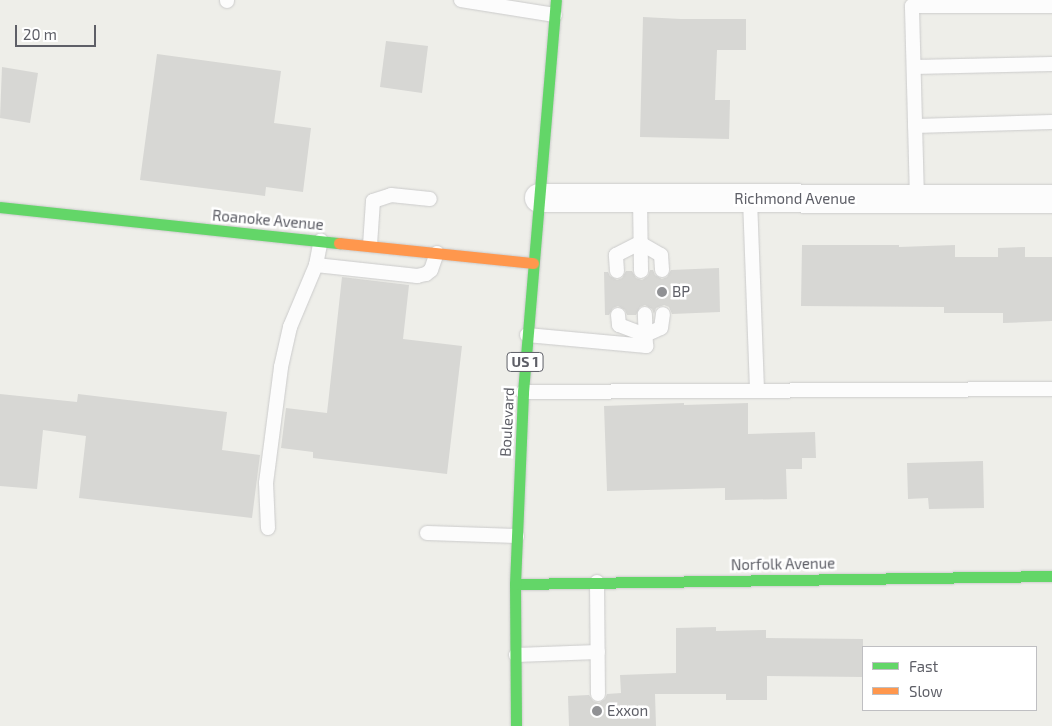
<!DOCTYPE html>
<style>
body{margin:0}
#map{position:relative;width:1052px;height:726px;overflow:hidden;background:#eeeee9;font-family:"Exo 2",sans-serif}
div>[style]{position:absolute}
.building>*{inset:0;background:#d7d7d4}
.roads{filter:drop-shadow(0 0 1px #cbcbcb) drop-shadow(0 0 1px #cbcbcb)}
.lane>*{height:14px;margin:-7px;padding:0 7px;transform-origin:7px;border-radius:7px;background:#fcfcfc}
.street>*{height:28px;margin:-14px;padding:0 14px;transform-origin:14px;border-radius:14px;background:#fcfcfc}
.fast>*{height:11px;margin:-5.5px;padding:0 5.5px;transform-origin:5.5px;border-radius:5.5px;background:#63d668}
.slow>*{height:11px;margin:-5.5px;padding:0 5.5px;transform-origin:5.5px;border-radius:5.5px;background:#ff974d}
.dots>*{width:14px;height:14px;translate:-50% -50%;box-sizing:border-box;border:2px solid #fff;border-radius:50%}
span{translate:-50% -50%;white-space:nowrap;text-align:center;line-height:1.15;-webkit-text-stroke:5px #fff;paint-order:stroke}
.shield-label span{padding:1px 4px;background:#fff;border:1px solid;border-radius:4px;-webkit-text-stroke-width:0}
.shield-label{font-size:14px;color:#5e5f67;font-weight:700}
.street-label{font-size:15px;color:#5e5f67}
.poi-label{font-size:15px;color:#5e5f67}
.left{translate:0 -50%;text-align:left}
.legend{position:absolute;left:862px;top:646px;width:175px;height:65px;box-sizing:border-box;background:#fff;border:1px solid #bfbfc2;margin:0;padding:6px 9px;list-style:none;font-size:15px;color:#5e5f67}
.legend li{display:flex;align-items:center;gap:10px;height:25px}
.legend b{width:25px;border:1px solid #bfbfc2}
.scale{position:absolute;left:15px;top:25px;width:81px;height:22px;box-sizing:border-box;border:2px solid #5e5f67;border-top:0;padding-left:6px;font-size:15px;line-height:18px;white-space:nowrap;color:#5e5f67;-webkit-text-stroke:4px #fff;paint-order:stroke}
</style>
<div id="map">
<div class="building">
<div style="clip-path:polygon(643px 17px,681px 19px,746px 19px,746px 50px,717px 50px,715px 100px,730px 100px,729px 139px,640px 137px)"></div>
<div style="clip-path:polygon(386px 41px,428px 46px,422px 93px,380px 87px)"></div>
<div style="clip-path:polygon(157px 54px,281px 71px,274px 123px,311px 128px,303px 192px,266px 187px,265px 196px,140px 180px)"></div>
<div style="clip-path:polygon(2px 67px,38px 73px,30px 123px,0 118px)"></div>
<div style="clip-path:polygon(802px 245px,899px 245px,899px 247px,955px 245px,955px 257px,998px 257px,998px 248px,1025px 247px,1025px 257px,1052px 257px,1052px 321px,1003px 323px,1003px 313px,944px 313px,944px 307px,801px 306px)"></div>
<div style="clip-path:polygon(719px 268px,720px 312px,672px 314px,669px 307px,664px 305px,656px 308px,654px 314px,652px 309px,645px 305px,640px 307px,636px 315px,627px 315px,625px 310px,618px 306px,613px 308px,609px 315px,605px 315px,604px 272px,608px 272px,610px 276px,617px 280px,622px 278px,626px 271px,632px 271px,636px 278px,642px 280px,648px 276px,650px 270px,653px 270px,655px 275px,662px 279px,667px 277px,671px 270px)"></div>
<div style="clip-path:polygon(342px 277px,409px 285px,403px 339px,462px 346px,447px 474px,313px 458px,313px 452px,281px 448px,286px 408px,327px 413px)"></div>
<div style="clip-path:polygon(0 394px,77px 402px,78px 394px,227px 412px,222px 450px,260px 455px,252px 518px,79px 498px,86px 436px,43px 430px,37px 489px,0 486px)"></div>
<div style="clip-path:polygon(684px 403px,684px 405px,748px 403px,748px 434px,815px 432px,816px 458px,802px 458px,802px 469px,786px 469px,787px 499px,725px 500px,725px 488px,607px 491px,604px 406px)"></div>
<div style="clip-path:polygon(983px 461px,984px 508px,929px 509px,928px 498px,908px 499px,907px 463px)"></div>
<div style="clip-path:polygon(716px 627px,716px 631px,766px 630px,766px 638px,863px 639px,863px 677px,767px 676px,767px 700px,726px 700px,726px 694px,655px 694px,656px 726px,569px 726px,568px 696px,589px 695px,593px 701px,599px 703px,605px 699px,607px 694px,621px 693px,620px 675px,676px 673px,676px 628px)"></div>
</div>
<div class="roads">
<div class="lane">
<div style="left:461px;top:0;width:95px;rotate:9.1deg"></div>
<div style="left:227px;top:1px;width:1px;rotate:-90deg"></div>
<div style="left:914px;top:67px;width:138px;rotate:-1.2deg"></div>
<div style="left:915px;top:126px;width:137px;rotate:-1.7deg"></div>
<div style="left:640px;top:198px;width:73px;rotate:89.2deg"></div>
<div style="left:750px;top:199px;width:192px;rotate:87.9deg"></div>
<div style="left:917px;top:199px;width:193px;rotate:-91.5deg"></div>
<div style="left:912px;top:6px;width:140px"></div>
<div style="left:370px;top:245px;width:44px;rotate:-86.1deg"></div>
<div style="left:373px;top:201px;width:19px;rotate:-18deg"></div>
<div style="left:391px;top:195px;width:39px;rotate:6deg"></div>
<div style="left:316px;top:265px;width:102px;rotate:6.2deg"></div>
<div style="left:417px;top:276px;width:9px;rotate:-13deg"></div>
<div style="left:426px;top:274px;width:6px;rotate:-39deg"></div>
<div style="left:431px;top:270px;width:18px;rotate:-71deg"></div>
<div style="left:617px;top:271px;width:16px;rotate:-94deg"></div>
<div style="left:616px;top:255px;width:27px;rotate:-27deg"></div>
<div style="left:640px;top:243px;width:24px;rotate:30deg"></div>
<div style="left:661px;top:255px;width:15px;rotate:86deg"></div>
<div style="left:618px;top:315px;width:10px;rotate:84deg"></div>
<div style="left:619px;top:325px;width:28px;rotate:21deg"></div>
<div style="left:645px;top:335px;width:17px;rotate:-24deg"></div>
<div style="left:661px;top:328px;width:14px;rotate:-82deg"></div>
<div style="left:527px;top:335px;width:120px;rotate:5.3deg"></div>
<div style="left:646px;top:346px;width:32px;rotate:-92deg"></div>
<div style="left:523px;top:392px;width:529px;rotate:-0.32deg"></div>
<div style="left:268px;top:528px;width:45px;rotate:-92.5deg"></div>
<div style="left:266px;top:483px;width:117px;rotate:-82.6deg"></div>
<div style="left:281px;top:367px;width:41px;rotate:-77.3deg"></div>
<div style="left:290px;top:327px;width:67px;rotate:-67.2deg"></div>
<div style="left:316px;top:265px;width:25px;rotate:-79deg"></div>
<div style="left:427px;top:533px;width:90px;rotate:1.9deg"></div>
<div style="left:597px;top:582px;width:112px;rotate:89.5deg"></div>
<div style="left:516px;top:655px;width:82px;rotate:-2.1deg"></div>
</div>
<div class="street">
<div style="left:539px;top:198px;width:513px;rotate:0.11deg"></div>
</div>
<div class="fast">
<div style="left:0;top:207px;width:341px;rotate:6.1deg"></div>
<div style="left:515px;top:584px;width:537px;rotate:-0.85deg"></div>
<div style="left:516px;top:726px;width:142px;rotate:-90.4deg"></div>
<div style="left:515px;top:584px;width:192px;rotate:-87.6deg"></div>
<div style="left:523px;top:392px;width:393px;rotate:-85.2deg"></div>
</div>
<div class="slow">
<div style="left:339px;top:243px;width:195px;rotate:5.9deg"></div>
</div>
</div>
<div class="dots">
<div style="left:662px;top:292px;background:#909194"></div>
<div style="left:597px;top:711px;background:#909194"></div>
</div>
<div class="shield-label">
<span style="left:525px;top:362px">US 1</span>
</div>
<div class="street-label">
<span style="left:795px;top:199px">Richmond Avenue</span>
<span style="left:268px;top:220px;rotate:5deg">Roanoke Avenue</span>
<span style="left:507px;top:422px;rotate:-87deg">Boulevard</span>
<span style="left:783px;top:564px;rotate:-1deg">Norfolk Avenue</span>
</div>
<div class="poi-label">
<span class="left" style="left:672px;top:292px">BP</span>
<span class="left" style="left:607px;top:711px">Exxon</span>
</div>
<ul class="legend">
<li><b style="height:6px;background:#63d668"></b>Fast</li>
<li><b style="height:6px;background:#ff974d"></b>Slow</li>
</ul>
<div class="scale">20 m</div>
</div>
